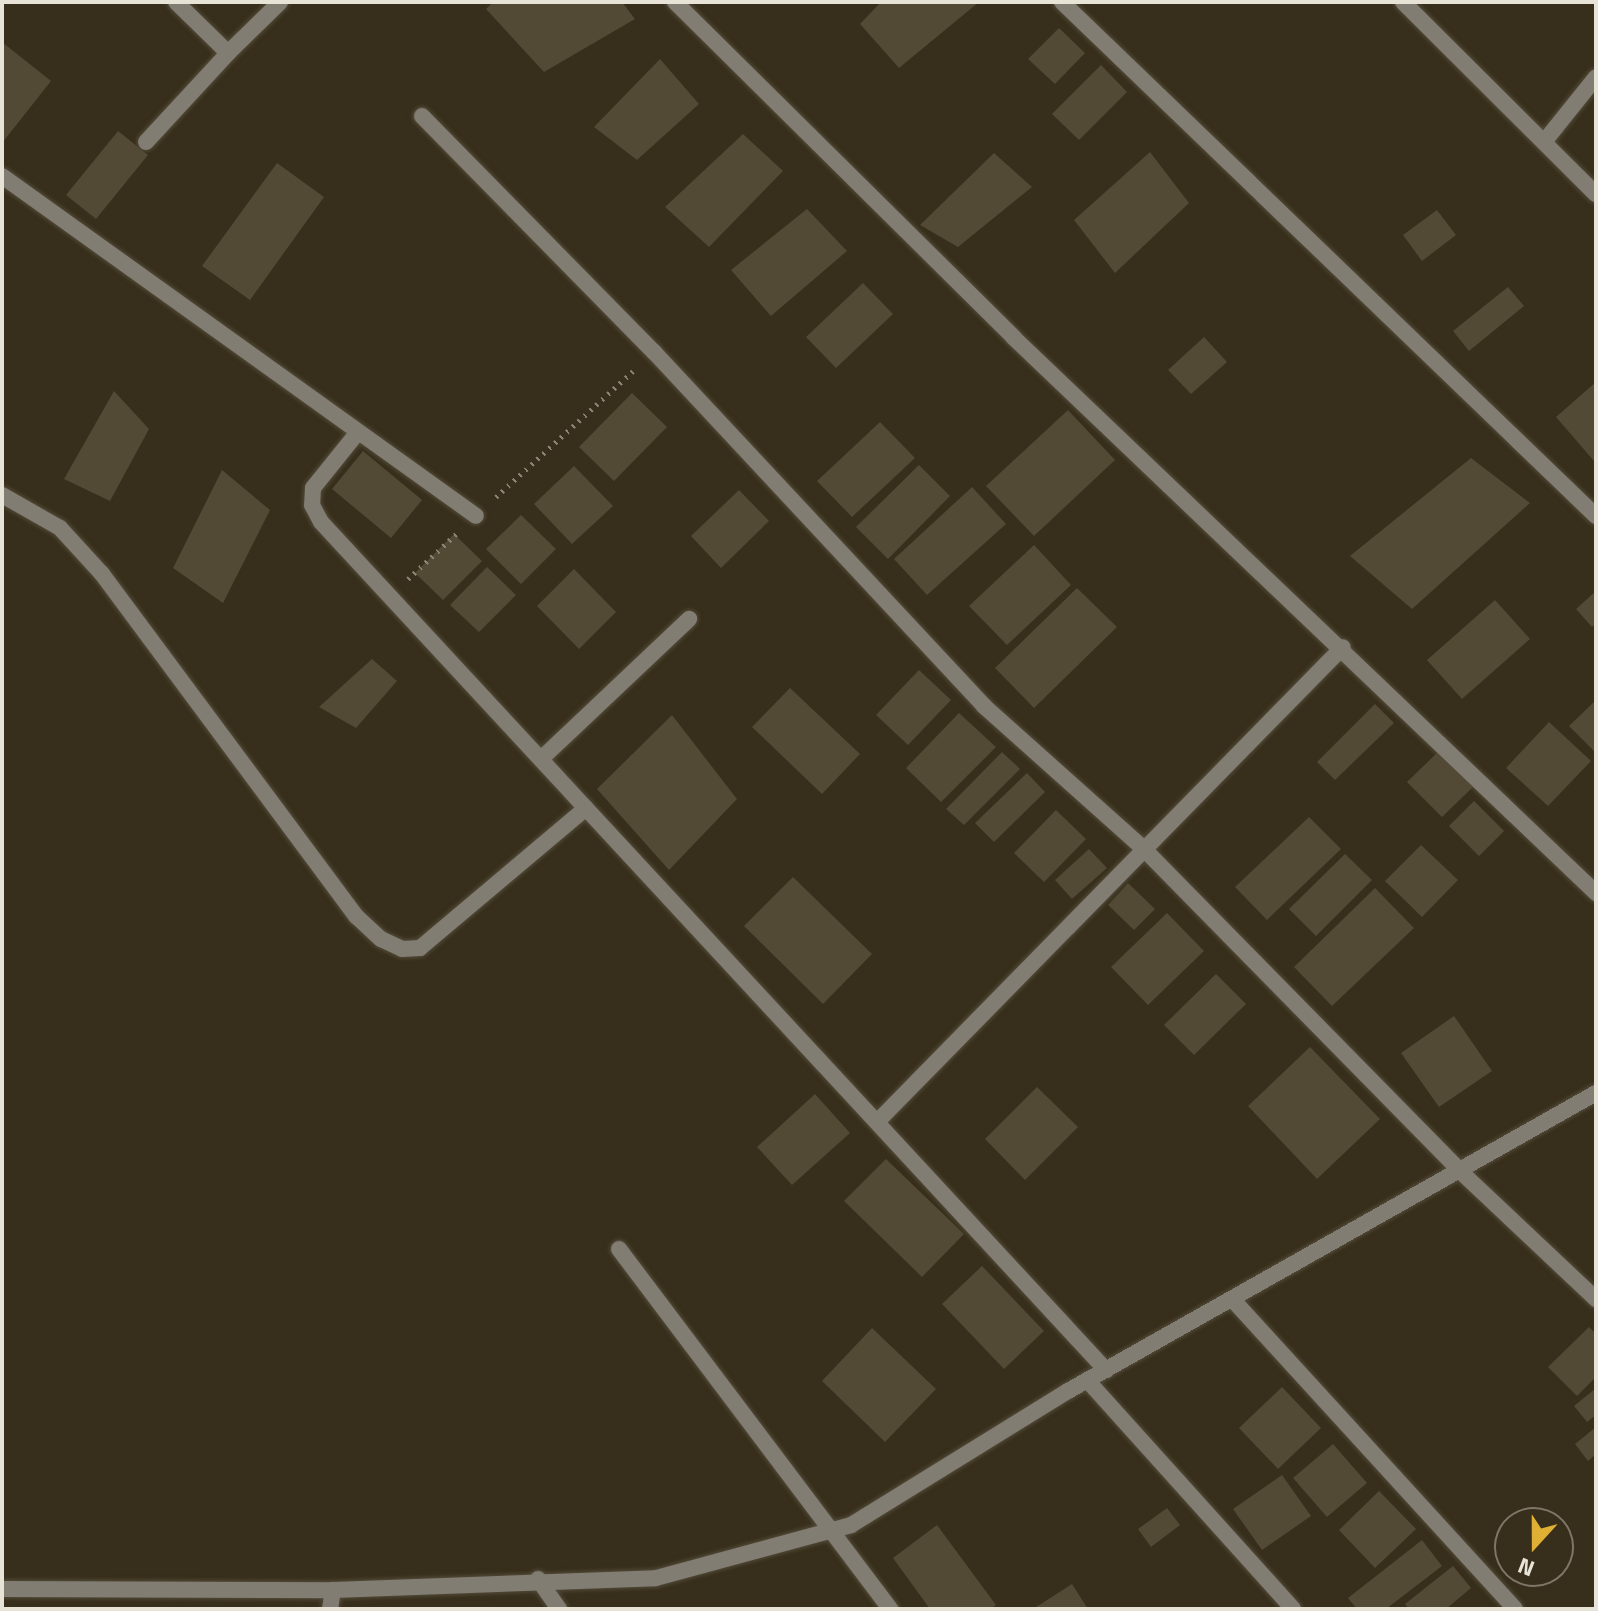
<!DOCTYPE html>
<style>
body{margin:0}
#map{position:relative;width:1598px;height:1611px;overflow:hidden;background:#372e1b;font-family:"Titillium Web",sans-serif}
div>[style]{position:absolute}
.building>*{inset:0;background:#534a36}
.path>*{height:5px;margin-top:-2.5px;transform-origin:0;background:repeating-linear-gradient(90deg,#8a8273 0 2px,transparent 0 8px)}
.roads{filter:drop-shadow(0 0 2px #534b39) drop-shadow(0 0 2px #534b39)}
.minor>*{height:16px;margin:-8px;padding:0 8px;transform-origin:8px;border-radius:8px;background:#817d73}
span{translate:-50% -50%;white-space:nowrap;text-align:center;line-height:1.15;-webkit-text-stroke:6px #372e1b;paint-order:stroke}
.frame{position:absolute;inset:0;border:4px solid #e8e3d7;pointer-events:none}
.north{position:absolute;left:1494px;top:1507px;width:80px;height:80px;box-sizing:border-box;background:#372e1b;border:2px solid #7e7666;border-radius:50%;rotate:201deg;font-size:22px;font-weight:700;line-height:32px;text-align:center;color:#e8e3d7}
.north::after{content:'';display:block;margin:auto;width:28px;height:36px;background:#dfb034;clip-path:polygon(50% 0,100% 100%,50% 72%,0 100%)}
</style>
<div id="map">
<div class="building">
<div style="clip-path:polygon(493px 2px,622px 2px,635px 19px,544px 72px,486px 9px)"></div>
<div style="clip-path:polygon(881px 2px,979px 2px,899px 68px,860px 24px)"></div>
<div style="clip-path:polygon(1059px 28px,1085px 53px,1055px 84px,1028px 59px)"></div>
<div style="clip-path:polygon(2px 42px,51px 81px,2px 143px)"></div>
<div style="clip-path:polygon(660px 59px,699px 104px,637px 160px,594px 127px)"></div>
<div style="clip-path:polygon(1101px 65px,1127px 92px,1079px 140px,1052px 114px)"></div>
<div style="clip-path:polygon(118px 131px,148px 155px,96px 219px,66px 195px)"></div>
<div style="clip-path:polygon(743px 134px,783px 171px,709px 247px,665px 207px)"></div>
<div style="clip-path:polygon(1150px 152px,1189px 203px,1115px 273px,1074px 220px)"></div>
<div style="clip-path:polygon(994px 153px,1032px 187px,958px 247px,920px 225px)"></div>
<div style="clip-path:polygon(277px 163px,324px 197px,250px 300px,202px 266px)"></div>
<div style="clip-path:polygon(807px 209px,847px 251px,771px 316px,731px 270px)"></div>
<div style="clip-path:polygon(1437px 210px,1456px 235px,1422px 261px,1403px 235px)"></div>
<div style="clip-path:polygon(863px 283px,893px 314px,836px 368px,806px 337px)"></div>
<div style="clip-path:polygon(1508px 287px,1524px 306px,1469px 351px,1453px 331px)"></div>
<div style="clip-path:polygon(1204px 337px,1227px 362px,1191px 394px,1168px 370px)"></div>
<div style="clip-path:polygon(1596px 382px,1596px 460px,1594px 461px,1556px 417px)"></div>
<div style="clip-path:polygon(114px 391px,149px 429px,110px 501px,64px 479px)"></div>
<div style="clip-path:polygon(632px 393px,667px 427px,614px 481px,579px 447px)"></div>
<div style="clip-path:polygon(1068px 410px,1115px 460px,1034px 536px,986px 486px)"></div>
<div style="clip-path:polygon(880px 422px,915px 458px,852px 517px,817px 481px)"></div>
<div style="clip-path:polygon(363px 451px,422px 500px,391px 538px,332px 489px)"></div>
<div style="clip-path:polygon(1471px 458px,1530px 503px,1412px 609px,1350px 556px)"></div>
<div style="clip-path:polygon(919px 465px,950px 496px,888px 559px,856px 527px)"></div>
<div style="clip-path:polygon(574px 466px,613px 506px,572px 544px,534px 504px)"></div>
<div style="clip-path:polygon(222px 470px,270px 510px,223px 603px,173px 568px)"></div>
<div style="clip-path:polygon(972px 487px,1006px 524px,927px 595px,894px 559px)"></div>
<div style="clip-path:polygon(739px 490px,769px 521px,721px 568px,691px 536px)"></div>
<div style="clip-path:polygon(521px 515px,556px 549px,521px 584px,486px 549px)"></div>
<div style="clip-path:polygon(454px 534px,482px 561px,443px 600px,415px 573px)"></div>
<div style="clip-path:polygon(1034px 545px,1071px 585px,1007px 645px,969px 606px)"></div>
<div style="clip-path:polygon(487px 567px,516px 595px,479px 632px,450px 605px)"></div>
<div style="clip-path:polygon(574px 569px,616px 612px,579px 649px,537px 606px)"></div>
<div style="clip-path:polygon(1077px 588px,1117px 627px,1034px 708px,995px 668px)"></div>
<div style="clip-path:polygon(1596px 591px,1596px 623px,1592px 627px,1576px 609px)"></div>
<div style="clip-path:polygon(1495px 600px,1530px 639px,1462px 699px,1427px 660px)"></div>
<div style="clip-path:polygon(372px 659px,397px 681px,356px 728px,319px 707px)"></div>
<div style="clip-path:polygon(919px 670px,951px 700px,908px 745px,876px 715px)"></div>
<div style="clip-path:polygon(790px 688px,860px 754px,822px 794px,752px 727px)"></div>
<div style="clip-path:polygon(1596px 700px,1596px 753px,1569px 726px)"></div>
<div style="clip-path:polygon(1375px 704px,1394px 723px,1335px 780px,1317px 762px)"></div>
<div style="clip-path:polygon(959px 713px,996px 747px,941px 802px,906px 768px)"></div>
<div style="clip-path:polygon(672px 715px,737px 799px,669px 870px,597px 789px)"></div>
<div style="clip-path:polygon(1549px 722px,1591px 761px,1548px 806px,1506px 768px)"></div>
<div style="clip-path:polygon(1002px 752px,1020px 769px,964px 825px,946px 809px)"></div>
<div style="clip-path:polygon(1438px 752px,1473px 787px,1442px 817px,1407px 782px)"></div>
<div style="clip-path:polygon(1027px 773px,1045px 792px,994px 842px,975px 823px)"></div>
<div style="clip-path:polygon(1474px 801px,1504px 831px,1479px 856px,1449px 826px)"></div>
<div style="clip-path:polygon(1056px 810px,1086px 839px,1044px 882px,1014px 853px)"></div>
<div style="clip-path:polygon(1309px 817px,1341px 849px,1267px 920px,1235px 887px)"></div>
<div style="clip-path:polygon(1421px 845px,1458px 880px,1422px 917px,1385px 881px)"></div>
<div style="clip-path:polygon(1089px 849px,1107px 868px,1072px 899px,1055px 880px)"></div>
<div style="clip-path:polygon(1345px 854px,1372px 880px,1316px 936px,1289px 909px)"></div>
<div style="clip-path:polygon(793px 877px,872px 954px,823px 1004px,744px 926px)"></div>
<div style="clip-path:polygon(1128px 883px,1155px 909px,1134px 930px,1108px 905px)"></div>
<div style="clip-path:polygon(1375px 888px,1414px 928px,1332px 1006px,1294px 967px)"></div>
<div style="clip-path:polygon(1167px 913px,1204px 951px,1148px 1005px,1111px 967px)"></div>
<div style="clip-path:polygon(1216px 974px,1246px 1004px,1194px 1055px,1164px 1025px)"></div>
<div style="clip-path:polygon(1454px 1016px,1492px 1071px,1439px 1107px,1401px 1053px)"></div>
<div style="clip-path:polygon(1310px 1047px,1380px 1119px,1317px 1179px,1248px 1106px)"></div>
<div style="clip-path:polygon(1037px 1087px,1078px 1127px,1025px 1180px,985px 1139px)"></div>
<div style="clip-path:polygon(815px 1094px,850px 1133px,792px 1185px,757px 1147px)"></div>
<div style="clip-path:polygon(886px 1159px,964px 1234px,922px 1277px,844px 1201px)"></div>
<div style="clip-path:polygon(982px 1266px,1044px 1331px,1004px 1369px,942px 1304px)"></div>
<div style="clip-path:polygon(1589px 1327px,1596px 1334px,1596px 1377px,1577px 1396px,1548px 1367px)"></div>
<div style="clip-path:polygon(872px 1328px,936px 1389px,885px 1442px,822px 1381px)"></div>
<div style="clip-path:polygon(1282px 1387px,1321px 1428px,1278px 1469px,1239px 1428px)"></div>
<div style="clip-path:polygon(1596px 1388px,1596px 1415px,1587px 1422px,1574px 1406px)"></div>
<div style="clip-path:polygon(1596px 1427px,1596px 1454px,1588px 1461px,1575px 1444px)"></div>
<div style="clip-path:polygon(1333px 1444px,1367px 1483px,1327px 1517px,1293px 1478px)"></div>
<div style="clip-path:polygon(1282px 1475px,1311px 1516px,1262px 1550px,1233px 1509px)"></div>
<div style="clip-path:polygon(1379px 1491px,1416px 1529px,1375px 1568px,1339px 1530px)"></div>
<div style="clip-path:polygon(1167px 1508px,1180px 1525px,1151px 1547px,1138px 1529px)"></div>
<div style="clip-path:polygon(937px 1525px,996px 1605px,990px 1609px,930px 1609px,893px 1558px)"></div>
<div style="clip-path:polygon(1422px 1540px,1442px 1566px,1386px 1609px,1357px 1609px,1348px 1598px)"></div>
<div style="clip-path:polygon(1453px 1566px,1471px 1588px,1446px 1609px,1409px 1609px,1405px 1604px)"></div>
<div style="clip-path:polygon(1072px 1584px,1088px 1609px,1033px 1609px)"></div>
</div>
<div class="path">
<div style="left:496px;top:497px;width:186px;rotate:-42.6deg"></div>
<div style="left:408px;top:579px;width:66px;rotate:-43.2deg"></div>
</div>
<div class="roads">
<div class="minor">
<div style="left:176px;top:2px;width:73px;rotate:44.4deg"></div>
<div style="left:228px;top:53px;width:73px;rotate:-44.4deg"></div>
<div style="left:675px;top:2px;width:476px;rotate:44.7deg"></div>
<div style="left:1013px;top:337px;width:806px;rotate:43.64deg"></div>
<div style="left:1062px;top:2px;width:741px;rotate:43.91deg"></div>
<div style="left:1403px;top:2px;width:272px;rotate:44.9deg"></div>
<div style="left:422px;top:116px;width:331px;rotate:45.5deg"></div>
<div style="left:654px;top:352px;width:484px;rotate:47deg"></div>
<div style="left:984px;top:706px;width:213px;rotate:41.8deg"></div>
<div style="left:1143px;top:848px;width:453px;rotate:45.5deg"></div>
<div style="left:1460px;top:1171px;width:187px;rotate:43.3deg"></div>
<div style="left:146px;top:142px;width:121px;rotate:-47.3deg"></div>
<div style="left:1544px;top:142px;width:83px;rotate:-51.3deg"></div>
<div style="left:2px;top:176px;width:583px;rotate:35.65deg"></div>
<div style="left:358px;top:432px;width:72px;rotate:128.8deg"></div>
<div style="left:313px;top:488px;width:17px;rotate:93deg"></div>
<div style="left:312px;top:505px;width:19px;rotate:62deg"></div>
<div style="left:321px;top:522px;width:1156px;rotate:47.21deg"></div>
<div style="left:2px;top:495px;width:67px;rotate:29.6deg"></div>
<div style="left:60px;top:528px;width:62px;rotate:47.6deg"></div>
<div style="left:102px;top:574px;width:426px;rotate:53.4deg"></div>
<div style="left:356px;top:916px;width:34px;rotate:43deg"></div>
<div style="left:381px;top:939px;width:23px;rotate:25deg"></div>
<div style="left:402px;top:949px;width:18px;rotate:-3deg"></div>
<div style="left:420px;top:948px;width:217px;rotate:-40.1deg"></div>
<div style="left:541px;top:759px;width:204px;rotate:-43.4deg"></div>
<div style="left:877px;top:1122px;width:665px;rotate:-45.55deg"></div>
<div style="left:619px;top:1249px;width:451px;rotate:53deg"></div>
<div style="left:1233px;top:1300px;width:418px;rotate:47.6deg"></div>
<div style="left:1087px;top:1380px;width:308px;rotate:48deg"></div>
<div style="left:538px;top:1579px;width:37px;rotate:55deg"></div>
<div style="left:2px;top:1589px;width:331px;rotate:0.2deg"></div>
<div style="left:333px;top:1590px;width:323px;rotate:-2.1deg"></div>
<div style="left:656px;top:1578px;width:202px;rotate:-15.2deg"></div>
<div style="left:851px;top:1525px;width:255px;rotate:-31.7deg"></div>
<div style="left:1068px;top:1391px;width:606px;rotate:-29.44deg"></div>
<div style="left:330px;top:1609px;width:19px;rotate:-81deg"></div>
</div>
</div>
<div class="frame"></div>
<div class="north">N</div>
</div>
